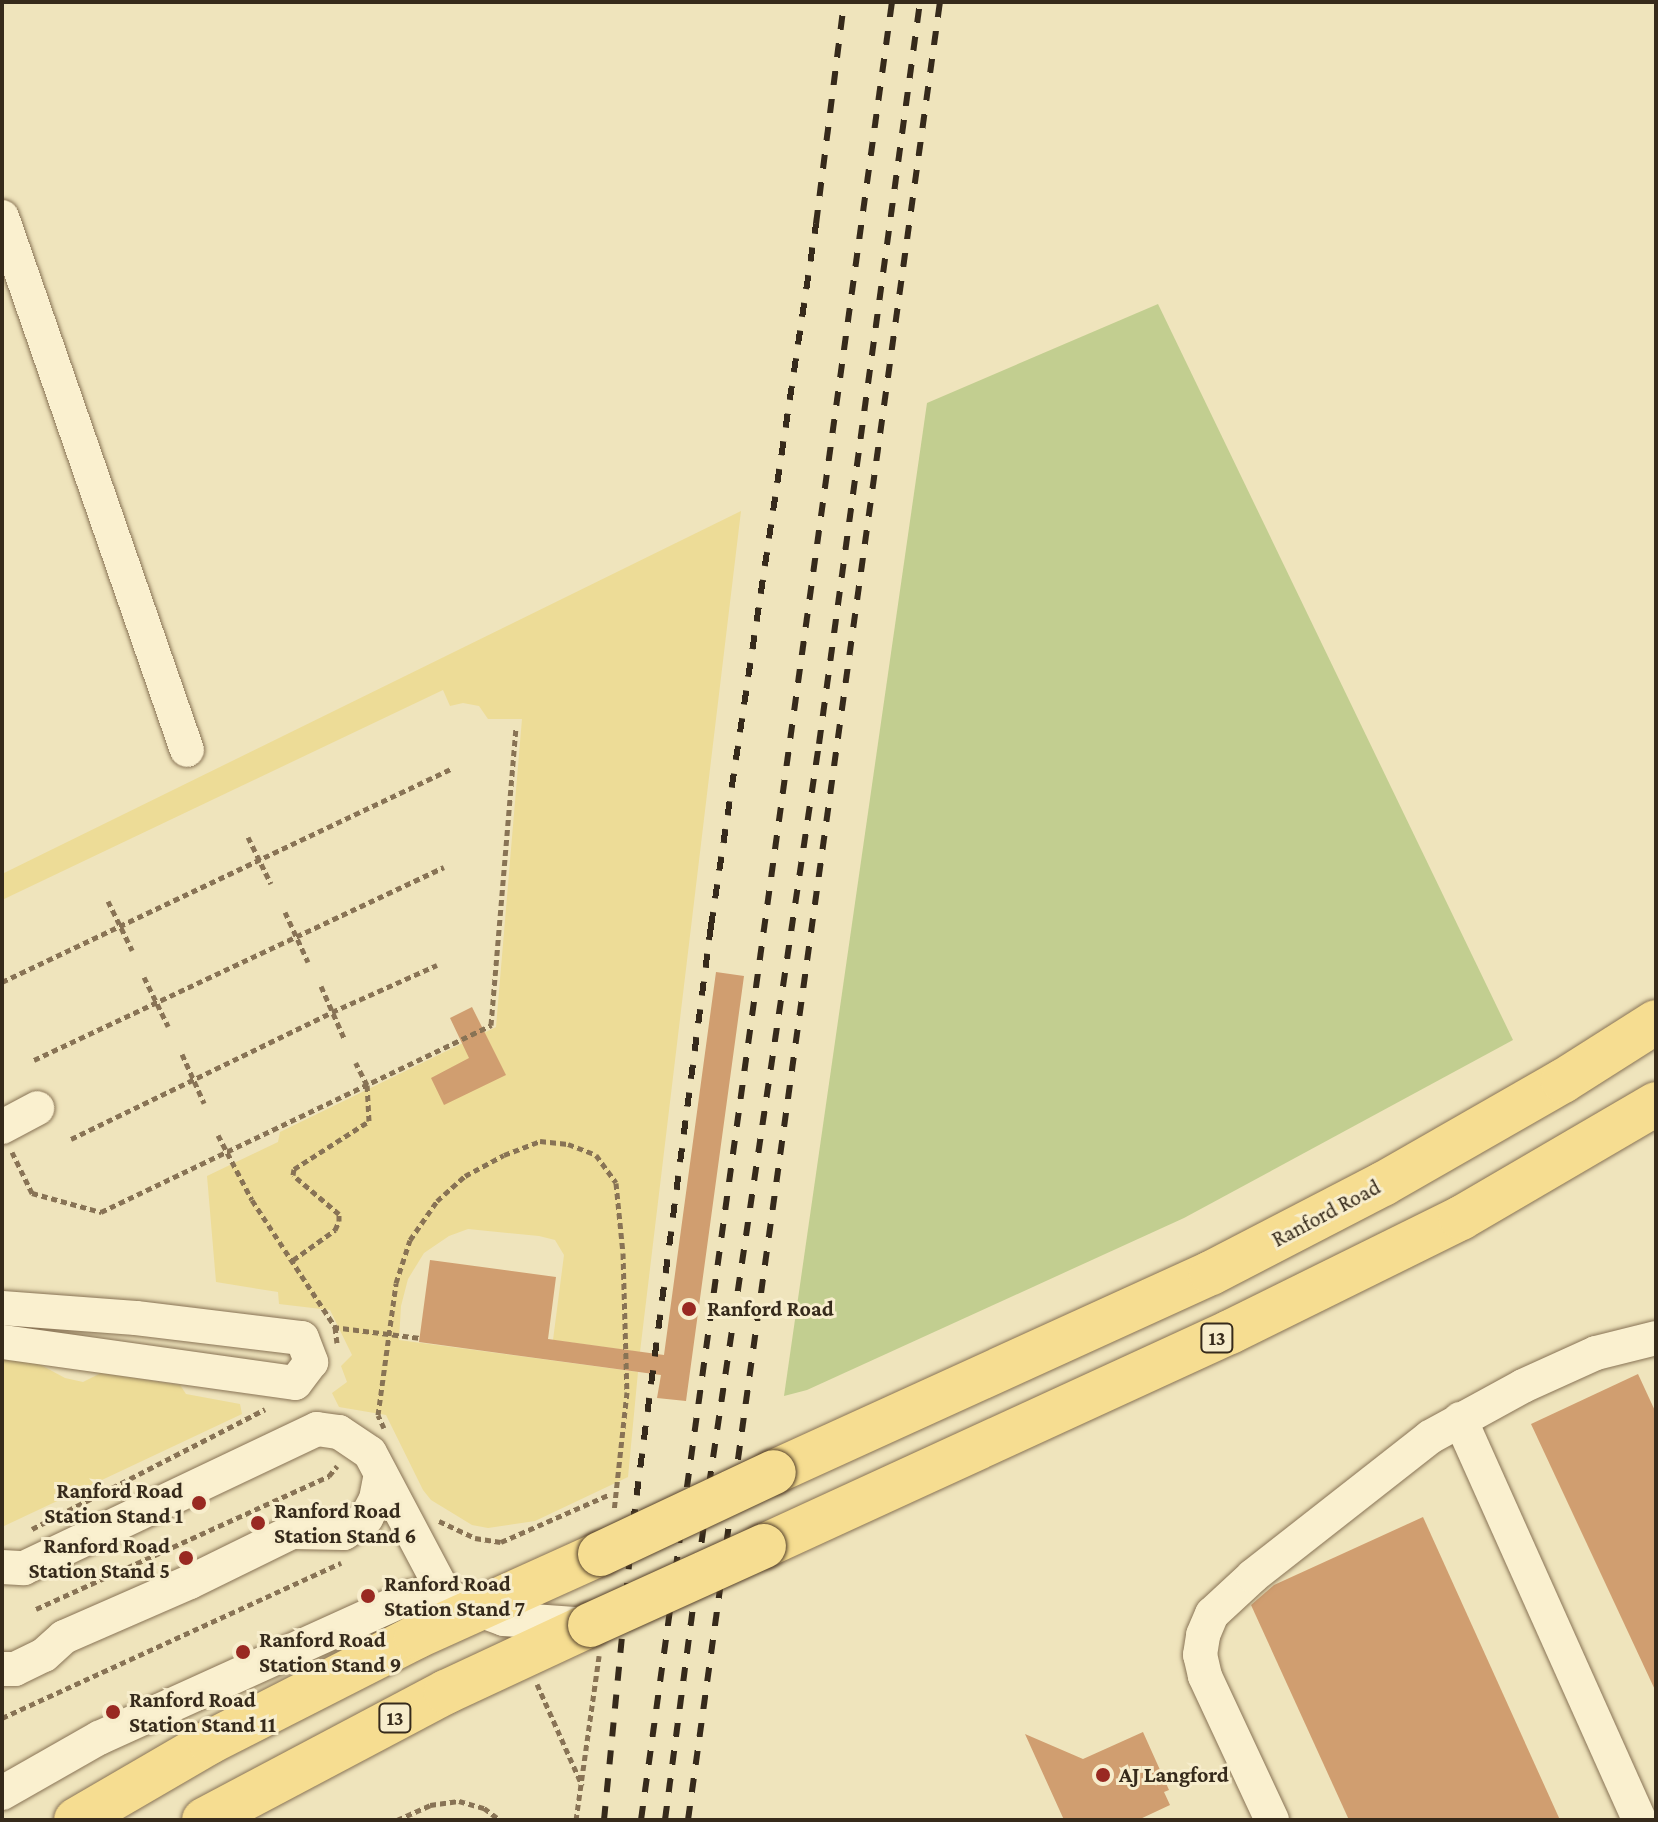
<!DOCTYPE html>
<style>
body{margin:0}
#map{position:relative;width:1658px;height:1822px;overflow:hidden;background:#efe4bc;font-family:"Crimson Pro",serif}
div>[style]{position:absolute}
.green>*{inset:0;background:#c2ce90}
.sand>*{inset:0;background:#eddc97}
.building>*{inset:0;background:#d09e70}
.path>*{height:5px;margin-top:-2.5px;transform-origin:0;background:repeating-linear-gradient(90deg,#887355 0 6px,transparent 0 10px)}
.roads{filter:drop-shadow(0 0 2px #887355) drop-shadow(0 0 2px #887355)}
.minor>*{height:34px;margin:-17px;padding:0 17px;transform-origin:17px;border-radius:17px;background:#faf0cf}
.major>*{height:44px;margin:-22px;padding:0 22px;transform-origin:22px;border-radius:22px;background:#f6dd91}
.rail>*{height:6px;margin-top:-3px;transform-origin:0;background:repeating-linear-gradient(90deg,#362a1b 0 14px,transparent 0 28px)}
.bridges{filter:drop-shadow(0 0 2px #55412a) drop-shadow(0 0 2px #55412a)}
.major-bridge>*{height:44px;margin:-22px;padding:0 22px;transform-origin:22px;border-radius:22px;background:#f6dd91}
.dots>*{width:22px;height:22px;translate:-50% -50%;box-sizing:border-box;border:4px solid #f7edcc;border-radius:50%}
span{translate:-50% -50%;white-space:nowrap;text-align:center;line-height:1.15;-webkit-text-stroke:6px #f7edcc;paint-order:stroke}
.shield-label span{padding:2px 6px;background:#f7edcc;border:2px solid;border-radius:6px;-webkit-text-stroke-width:0}
.shield-label{font-size:20px;color:#362a1b;font-weight:700}
.street-label{font-size:22px;color:#362a1b}
.poi-label{font-size:22px;color:#362a1b;font-weight:700}
.left{translate:0 -50%;text-align:left}
.right{translate:-100% -50%;text-align:right}
.frame{position:absolute;inset:0;border:4px solid #362a1b;pointer-events:none}
</style>
<div id="map">
<div class="green">
<div style="clip-path:polygon(1158px 304px,1513px 1040px,1184px 1218px,807px 1390px,784px 1396px,927px 403px)"></div>
</div>
<div class="sand">
<div style="clip-path:polygon(741px 511px,640px 1352px,553px 1340px,564px 1255px,555px 1240px,539px 1236px,468px 1229px,449px 1236px,424px 1253px,408px 1279px,401px 1306px,399px 1340px,638px 1372px,628px 1477px,535px 1521px,488px 1528px,472px 1525px,431px 1500px,423px 1490px,386px 1415px,339px 1407px,332px 1393px,347px 1382px,341px 1366px,352px 1355px,330px 1310px,279px 1304px,278px 1292px,216px 1282px,207px 1176px,278px 1142px,280px 1132px,496px 1027px,522px 719px,488px 719px,479px 706px,463px 703px,450px 706px,443px 690px,2px 900px,2px 874px)"></div>
<div style="clip-path:polygon(2px 1353px,26px 1357px,65px 1378px,83px 1382px,101px 1373px,180px 1385px,186px 1394px,240px 1404px,242px 1414px,2px 1527px)"></div>
</div>
<div class="building">
<div style="clip-path:polygon(716px 972px,744px 976px,686px 1401px,657px 1398px,661px 1375px,419px 1342px,430px 1260px,556px 1277px,548px 1339px,664px 1355px)"></div>
<div style="clip-path:polygon(472px 1007px,506px 1075px,444px 1105px,431px 1078px,469px 1058px,450px 1018px)"></div>
<div style="clip-path:polygon(1638px 1374px,1656px 1413px,1656px 1692px,1531px 1424px)"></div>
<div style="clip-path:polygon(1423px 1517px,1560px 1820px,1349px 1820px,1251px 1605px,1274px 1585px)"></div>
<div style="clip-path:polygon(1143px 1732px,1169px 1790px,1164px 1792px,1170px 1805px,1138px 1820px,1064px 1820px,1025px 1734px,1083px 1759px)"></div>
</div>
<div class="path">
<div style="left:248px;top:837px;width:52px;rotate:63.9deg"></div>
<div style="left:108px;top:901px;width:55px;rotate:63.9deg"></div>
<div style="left:285px;top:912px;width:55px;rotate:65.3deg"></div>
<div style="left:144px;top:977px;width:55px;rotate:63.9deg"></div>
<div style="left:2px;top:982px;width:499px;rotate:-25.4deg"></div>
<div style="left:321px;top:986px;width:57px;rotate:66.1deg"></div>
<div style="left:182px;top:1054px;width:54px;rotate:65.8deg"></div>
<div style="left:34px;top:1060px;width:453px;rotate:-25.2deg"></div>
<div style="left:218px;top:1135px;width:73px;rotate:62.4deg"></div>
<div style="left:252px;top:1200px;width:152px;rotate:56.8deg"></div>
<div style="left:335px;top:1327px;width:16px;rotate:83deg"></div>
<div style="left:71px;top:1139px;width:290px;rotate:-25.9deg"></div>
<div style="left:332px;top:1012px;width:115px;rotate:-24.1deg"></div>
<div style="left:12px;top:1152px;width:46px;rotate:64deg"></div>
<div style="left:32px;top:1193px;width:72px;rotate:15.4deg"></div>
<div style="left:101px;top:1212px;width:433px;rotate:-25.6deg"></div>
<div style="left:491px;top:1025px;width:297px;rotate:-85.2deg"></div>
<div style="left:293px;top:1260px;width:52px;rotate:-35.5deg"></div>
<div style="left:335px;top:1230px;width:10px;rotate:-66deg"></div>
<div style="left:339px;top:1221px;width:7px;rotate:-90deg"></div>
<div style="left:339px;top:1214px;width:60px;rotate:-139.7deg"></div>
<div style="left:293px;top:1175px;width:6px;rotate:-81deg"></div>
<div style="left:294px;top:1169px;width:89px;rotate:-32.6deg"></div>
<div style="left:369px;top:1121px;width:36px;rotate:-93deg"></div>
<div style="left:367px;top:1085px;width:25px;rotate:-117deg"></div>
<div style="left:333px;top:1327px;width:88px;rotate:7.2deg"></div>
<div style="left:384px;top:1428px;width:14px;rotate:-115deg"></div>
<div style="left:378px;top:1415px;width:133px;rotate:-82.2deg"></div>
<div style="left:396px;top:1283px;width:45px;rotate:-72deg"></div>
<div style="left:410px;top:1240px;width:47px;rotate:-55.3deg"></div>
<div style="left:437px;top:1201px;width:38px;rotate:-42deg"></div>
<div style="left:465px;top:1176px;width:44px;rotate:-28.3deg"></div>
<div style="left:504px;top:1155px;width:39px;rotate:-21deg"></div>
<div style="left:540px;top:1141px;width:28px;rotate:6deg"></div>
<div style="left:568px;top:1144px;width:30px;rotate:21deg"></div>
<div style="left:596px;top:1155px;width:34px;rotate:54deg"></div>
<div style="left:616px;top:1183px;width:70px;rotate:84.3deg"></div>
<div style="left:623px;top:1253px;width:139px;rotate:88.4deg"></div>
<div style="left:627px;top:1392px;width:120px;rotate:96.2deg"></div>
<div style="left:439px;top:1521px;width:40px;rotate:25deg"></div>
<div style="left:475px;top:1538px;width:26px;rotate:9deg"></div>
<div style="left:501px;top:1542px;width:117px;rotate:-23.7deg"></div>
<div style="left:32px;top:1529px;width:262px;rotate:-27.2deg"></div>
<div style="left:36px;top:1609px;width:322px;rotate:-24.4deg"></div>
<div style="left:329px;top:1476px;width:13px;rotate:-51deg"></div>
<div style="left:537px;top:1684px;width:111px;rotate:66deg"></div>
<div style="left:2px;top:1718px;width:373px;rotate:-24.6deg"></div>
<div style="left:397px;top:1820px;width:36px;rotate:-24deg"></div>
<div style="left:430px;top:1805px;width:29px;rotate:-8deg"></div>
<div style="left:459px;top:1801px;width:26px;rotate:16deg"></div>
<div style="left:484px;top:1808px;width:20px;rotate:37deg"></div>
<div style="left:576px;top:1820px;width:166px;rotate:-82deg"></div>
</div>
<div class="roads">
<div class="minor">
<div style="left:2px;top:217px;width:564px;rotate:70.86deg"></div>
<div style="left:2px;top:1127px;width:40px;rotate:-28deg"></div>
<div style="left:2px;top:1308px;width:134px;rotate:4.3deg"></div>
<div style="left:136px;top:1318px;width:167px;rotate:6.9deg"></div>
<div style="left:302px;top:1338px;width:26px;rotate:69deg"></div>
<div style="left:311px;top:1362px;width:26px;rotate:127deg"></div>
<div style="left:295px;top:1383px;width:296px;rotate:-172deg"></div>
<div style="left:1460px;top:1419px;width:439px;rotate:65.9deg"></div>
<div style="left:2px;top:1567px;width:22px;rotate:3deg"></div>
<div style="left:24px;top:1568px;width:324px;rotate:-25.4deg"></div>
<div style="left:317px;top:1429px;width:22px;rotate:8deg"></div>
<div style="left:339px;top:1432px;width:37px;rotate:34deg"></div>
<div style="left:370px;top:1453px;width:156px;rotate:62.1deg"></div>
<div style="left:443px;top:1591px;width:19px;rotate:36deg"></div>
<div style="left:458px;top:1602px;width:49px;rotate:20.3deg"></div>
<div style="left:504px;top:1619px;width:85px;rotate:4deg"></div>
<div style="left:2px;top:1669px;width:13px"></div>
<div style="left:15px;top:1669px;width:32px;rotate:-26deg"></div>
<div style="left:44px;top:1655px;width:27px;rotate:-42deg"></div>
<div style="left:64px;top:1637px;width:137px;rotate:-23.6deg"></div>
<div style="left:190px;top:1582px;width:114px;rotate:-26.1deg"></div>
<div style="left:292px;top:1532px;width:52px;rotate:1.1deg"></div>
<div style="left:344px;top:1533px;width:27px;rotate:-34deg"></div>
<div style="left:366px;top:1518px;width:21px;rotate:-62deg"></div>
<div style="left:376px;top:1499px;width:25px;rotate:-79deg"></div>
<div style="left:2px;top:1793px;width:112px;rotate:-29.6deg"></div>
<div style="left:99px;top:1738px;width:341px;rotate:-24.4deg"></div>
<div style="left:410px;top:1597px;width:34px;rotate:-10deg"></div>
<div style="left:1272px;top:1820px;width:159px;rotate:-115deg"></div>
<div style="left:1205px;top:1676px;width:22px;rotate:-103deg"></div>
<div style="left:1200px;top:1655px;width:20px;rotate:-81deg"></div>
<div style="left:1203px;top:1635px;width:23px;rotate:-67deg"></div>
<div style="left:1212px;top:1614px;width:56px;rotate:-42.8deg"></div>
<div style="left:1253px;top:1576px;width:225px;rotate:-38.1deg"></div>
<div style="left:1430px;top:1437px;width:106px;rotate:-28.7deg"></div>
<div style="left:1523px;top:1386px;width:80px;rotate:-24.3deg"></div>
<div style="left:1596px;top:1353px;width:62px;rotate:-14deg"></div>
</div>
<div class="major">
<div style="left:774px;top:1472px;width:480px;rotate:-24.5deg"></div>
<div style="left:1211px;top:1273px;width:194px;rotate:-27.4deg"></div>
<div style="left:1383px;top:1184px;width:207px;rotate:-29.8deg"></div>
<div style="left:1563px;top:1081px;width:110px;rotate:-32.4deg"></div>
<div style="left:764px;top:1546px;width:513px;rotate:-24.67deg"></div>
<div style="left:1230px;top:1332px;width:258px;rotate:-26.3deg"></div>
<div style="left:1461px;top:1218px;width:226px;rotate:-30.3deg"></div>
<div style="left:76px;top:1820px;width:155px;rotate:-30.2deg"></div>
<div style="left:210px;top:1742px;width:231px;rotate:-27deg"></div>
<div style="left:416px;top:1637px;width:202px;rotate:-24.3deg"></div>
<div style="left:204px;top:1820px;width:274px;rotate:-27.9deg"></div>
<div style="left:446px;top:1692px;width:159px;rotate:-25deg"></div>
</div>
</div>
<div class="rail">
<div style="left:604px;top:1820px;width:298px;rotate:-84.4deg"></div>
<div style="left:633px;top:1523px;width:602px;rotate:-82.56deg"></div>
<div style="left:711px;top:926px;width:710px;rotate:-81.49deg"></div>
<div style="left:816px;top:224px;width:224px;rotate:-82.8deg"></div>
<div style="left:641px;top:1820px;width:1835px;rotate:-82.14deg"></div>
<div style="left:665px;top:1820px;width:338px;rotate:-82.5deg"></div>
<div style="left:709px;top:1485px;width:749px;rotate:-81.56deg"></div>
<div style="left:819px;top:744px;width:749px;rotate:-82.25deg"></div>
<div style="left:688px;top:1820px;width:1835px;rotate:-82.11deg"></div>
</div>
<div class="bridges">
<div class="major-bridge">
<div style="left:600px;top:1554px;width:192px;rotate:-25.2deg"></div>
<div style="left:590px;top:1625px;width:191px;rotate:-24.4deg"></div>
</div>
</div>
<div class="dots">
<div style="left:689px;top:1309px;background:#992922"></div>
<div style="left:199px;top:1503px;background:#992922"></div>
<div style="left:258px;top:1523px;background:#992922"></div>
<div style="left:186px;top:1558px;background:#992922"></div>
<div style="left:368px;top:1596px;background:#992922"></div>
<div style="left:243px;top:1652px;background:#992922"></div>
<div style="left:113px;top:1712px;background:#992922"></div>
<div style="left:1103px;top:1775px;background:#992922"></div>
</div>
<div class="shield-label">
<span style="left:1217px;top:1338px">13</span>
<span style="left:395px;top:1718px">13</span>
</div>
<div class="street-label">
<span style="left:1326px;top:1213px;rotate:-28deg">Ranford Road</span>
</div>
<div class="poi-label">
<span class="left" style="left:707px;top:1309px">Ranford Road</span>
<span class="right" style="left:183px;top:1503px">Ranford Road<br>Station Stand 1</span>
<span class="left" style="left:274px;top:1523px">Ranford Road<br>Station Stand 6</span>
<span class="right" style="left:170px;top:1558px">Ranford Road<br>Station Stand 5</span>
<span class="left" style="left:384px;top:1596px">Ranford Road<br>Station Stand 7</span>
<span class="left" style="left:259px;top:1652px">Ranford Road<br>Station Stand 9</span>
<span class="left" style="left:129px;top:1712px">Ranford Road<br>Station Stand 11</span>
<span class="left" style="left:1119px;top:1775px">AJ Langford</span>
</div>
<div class="frame"></div>
</div>
